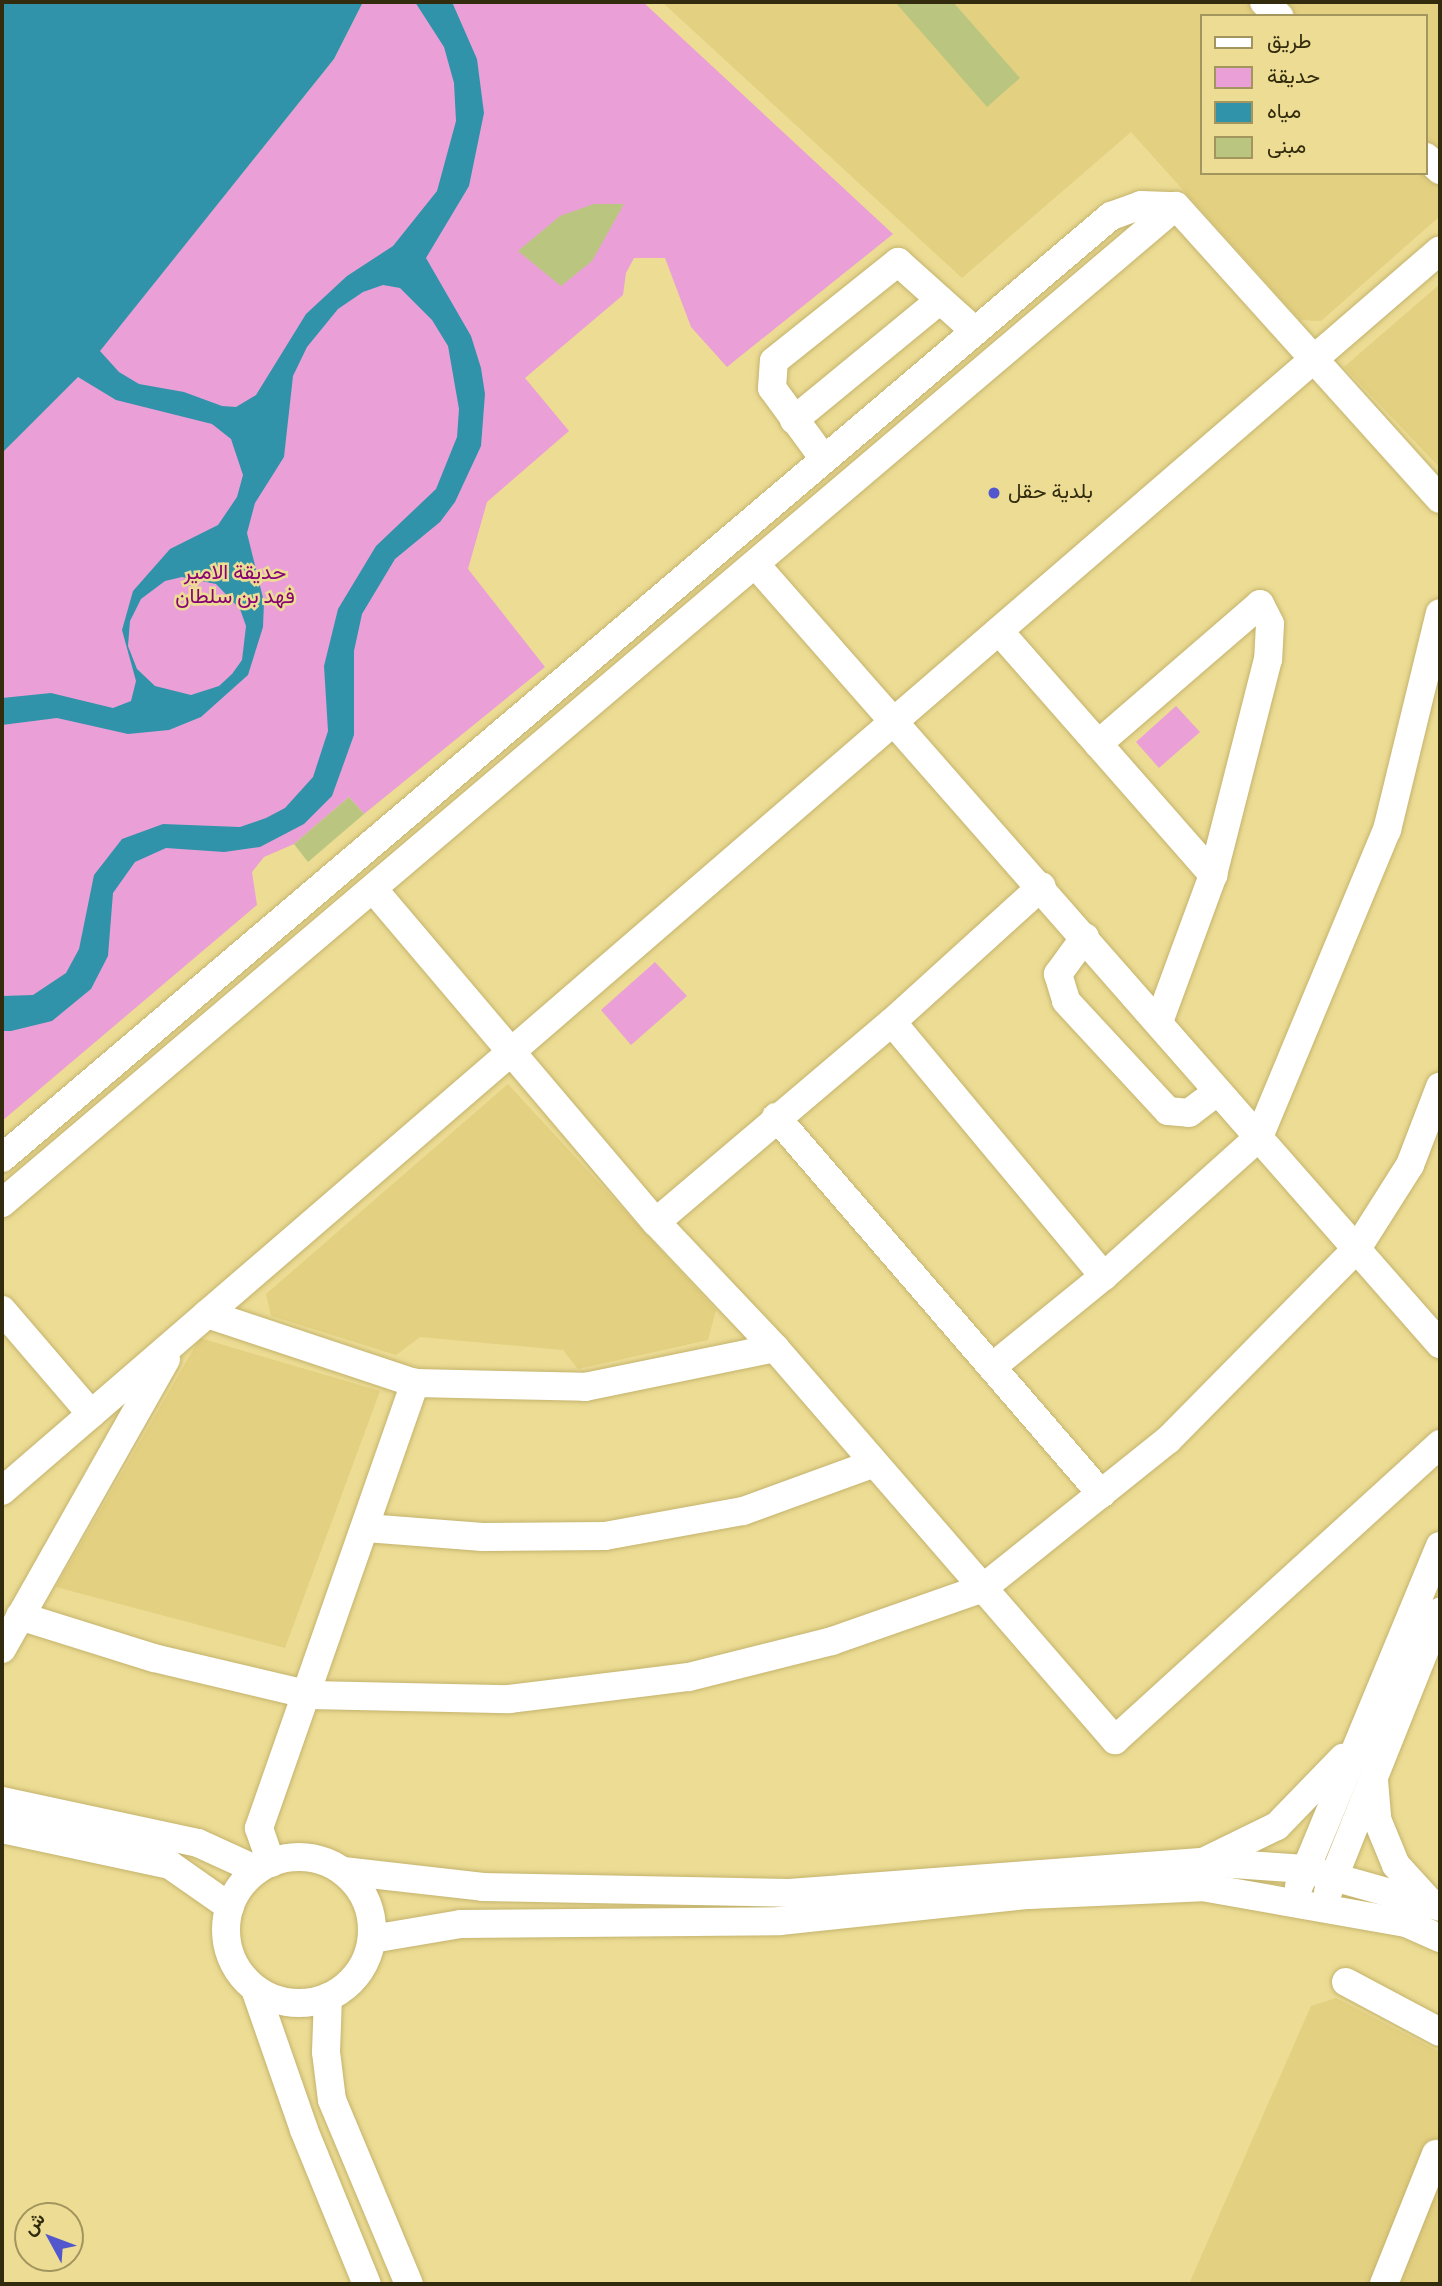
<!DOCTYPE html>
<meta charset="utf-8">
<style>
body{margin:0}
#map{position:relative;width:1442px;height:2286px;overflow:hidden;background:#ecdc94;font-family:Overpass,Vazirmatn,sans-serif}
div>[style]{position:absolute}
.built>*{inset:0;background:#e3d080}
.green>*{inset:0;background:#eaa0d7}
.water>*{inset:0;background:#3193aa}
.building>*{inset:0;background:#bac680}
.roads{filter:drop-shadow(0 0 2px #c4b36d) drop-shadow(0 0 2px #c4b36d)}
.minor>*{height:28px;margin:-14px;padding:0 14px;transform-origin:14px;border-radius:14px;background:#fff}
.minor>.ring{margin:-14px;padding:0;box-sizing:content-box;background:none;border:28px solid #fff;border-radius:50%}
.dots>*{width:19px;height:19px;translate:-50% -50%;box-sizing:border-box;border:4px solid #ecdc94;border-radius:50%}
span{translate:-50% -50%;white-space:nowrap;text-align:center;line-height:1.15;-webkit-text-stroke:5px #ecdc94;paint-order:stroke}
.poi-label{font-size:21px;color:#322b0d}
.left{translate:0 -50%;text-align:left}
.park-label{font-size:21px;color:#880374}
.frame{position:absolute;inset:0;border:4px solid #322b0d;pointer-events:none}
.legend{position:absolute;left:1200px;top:14px;width:228px;height:161px;box-sizing:border-box;background:#ecdc94;border:2px solid #a2955e;margin:0;padding:9px 12px;list-style:none;font-size:21px;color:#322b0d}
.legend li{display:flex;align-items:center;gap:14px;height:35px}
.legend b{width:35px;border:2px solid #a2955e}
.north{position:absolute;left:14px;top:2202px;width:70px;height:70px;box-sizing:border-box;background:#ecdc94;border:2px solid #a2955e;border-radius:50%;rotate:311deg;font-size:19px;font-weight:700;line-height:28px;text-align:center;color:#322b0d}
.north::after{content:'';display:block;margin:auto;width:24px;height:32px;background:#5257ce;clip-path:polygon(50% 0,100% 100%,50% 72%,0 100%)}
</style>
<div id="map">
<div class="built">
<div style="clip-path:polygon(evenodd,662px 2px,1440px 2px,1440px 216px,1321px 321px,1300px 320px,1131px 132px,962px 278px,662px 2px,1202px 16px,1426px 16px,1426px 173px,1202px 173px,1202px 16px)"></div>
<div style="clip-path:polygon(1440px 284px,1440px 468px,1344px 367px)"></div>
<div style="clip-path:polygon(508px 1084px,716px 1310px,708px 1340px,578px 1369px,563px 1350px,420px 1337px,396px 1355px,271px 1316px,266px 1294px)"></div>
<div style="clip-path:polygon(200px 1338px,380px 1391px,285px 1648px,56px 1587px)"></div>
<div style="clip-path:polygon(1336px 1998px,1440px 2052px,1440px 2284px,1189px 2284px,1311px 2006px)"></div>
</div>
<div class="green">
<div style="clip-path:polygon(363px 2px,643px 2px,893px 234px,727px 367px,691px 327px,665px 258px,634px 258px,626px 273px,623px 295px,525px 378px,569px 431px,487px 502px,468px 569px,545px 667px,364px 814px,349px 797px,294px 844px,264px 857px,252px 872px,257px 905px,2px 1121px,2px 453px,99px 351px,334px 59px)"></div>
<div style="clip-path:polygon(1176px 706px,1200px 732px,1159px 768px,1136px 742px)"></div>
<div style="clip-path:polygon(655px 962px,687px 996px,631px 1045px,601px 1010px)"></div>
</div>
<div class="water">
<div style="clip-path:polygon(evenodd,2px 2px,363px 2px,334px 59px,100px 351px,119px 372px,139px 384px,184px 392px,222px 406px,236px 407px,256px 395px,306px 314px,347px 276px,393px 246px,437px 191px,456px 121px,454px 83px,444px 47px,415px 2px,452px 2px,477px 59px,484px 113px,469px 186px,426px 258px,471px 336px,481px 368px,485px 394px,481px 446px,455px 502px,440px 522px,395px 559px,362px 614px,354px 651px,354px 735px,332px 796px,304px 824px,260px 847px,224px 852px,166px 848px,135px 862px,113px 893px,108px 956px,91px 989px,52px 1021px,11px 1031px,2px 1031px,2px 996px,33px 995px,66px 973px,79px 949px,94px 875px,122px 839px,163px 824px,240px 827px,266px 818px,285px 808px,313px 777px,328px 731px,324px 666px,338px 609px,376px 546px,436px 489px,457px 437px,459px 409px,448px 346px,432px 320px,400px 288px,383px 285px,363px 292px,338px 309px,307px 347px,293px 376px,284px 457px,255px 503px,247px 533px,264px 602px,263px 627px,248px 675px,201px 717px,169px 730px,128px 734px,57px 718px,2px 725px,2px 698px,51px 693px,113px 708px,131px 701px,136px 681px,122px 630px,133px 591px,170px 549px,218px 525px,237px 497px,243px 475px,231px 439px,212px 424px,116px 400px,78px 377px,2px 453px,2px 2px,182px 577px,216px 584px,240px 609px,246px 626px,242px 660px,232px 674px,219px 686px,191px 695px,155px 686px,137px 669px,128px 646px,130px 621px,141px 599px,165px 581px,182px 577px)"></div>
</div>
<div class="building">
<div style="clip-path:polygon(895px 2px,953px 2px,1020px 78px,987px 107px)"></div>
<div style="clip-path:polygon(594px 204px,624px 204px,592px 261px,561px 286px,518px 251px,560px 216px)"></div>
<div style="clip-path:polygon(349px 797px,364px 814px,308px 862px,294px 844px)"></div>
</div>
<div class="roads">
<div class="minor">
<div style="left:1264px;top:2px;width:21px;rotate:43deg"></div>
<div style="left:1426px;top:157px;width:19px;rotate:43deg"></div>
<div style="left:794px;top:420px;width:189px;rotate:-39.4deg"></div>
<div style="left:824px;top:459px;width:88px;rotate:-126.2deg"></div>
<div style="left:772px;top:388px;width:27px;rotate:-86deg"></div>
<div style="left:774px;top:361px;width:159px;rotate:-38.6deg"></div>
<div style="left:898px;top:262px;width:103px;rotate:41.9deg"></div>
<div style="left:756px;top:565px;width:1037px;rotate:48.72deg"></div>
<div style="left:999px;top:631px;width:325px;rotate:48.7deg"></div>
<div style="left:1098px;top:744px;width:214px;rotate:-40.8deg"></div>
<div style="left:1260px;top:604px;width:22px;rotate:63deg"></div>
<div style="left:1270px;top:624px;width:35px;rotate:93deg"></div>
<div style="left:1268px;top:659px;width:223px;rotate:104.3deg"></div>
<div style="left:1213px;top:875px;width:157px;rotate:110.2deg"></div>
<div style="left:374px;top:890px;width:436px;rotate:49.7deg"></div>
<div style="left:656px;top:1222px;width:173px;rotate:46.6deg"></div>
<div style="left:775px;top:1348px;width:519px;rotate:49.06deg"></div>
<div style="left:1115px;top:1740px;width:440px;rotate:-42.3deg"></div>
<div style="left:1085px;top:937px;width:46px;rotate:126.1deg"></div>
<div style="left:1058px;top:974px;width:28px;rotate:73deg"></div>
<div style="left:1066px;top:1001px;width:150px;rotate:47.2deg"></div>
<div style="left:1168px;top:1111px;width:21px;rotate:5deg"></div>
<div style="left:1189px;top:1113px;width:36px;rotate:-37deg"></div>
<div style="left:892px;top:1022px;width:331px;rotate:50.2deg"></div>
<div style="left:1104px;top:1276px;width:144px;rotate:140.9deg"></div>
<div style="left:776px;top:1117px;width:498px;rotate:49.2deg"></div>
<div style="left:2px;top:1158px;width:1455px;rotate:-40.35deg"></div>
<div style="left:1111px;top:216px;width:32px;rotate:-20deg"></div>
<div style="left:1141px;top:205px;width:35px;rotate:2deg"></div>
<div style="left:1176px;top:206px;width:394px;rotate:48deg"></div>
<div style="left:2px;top:1203px;width:1540px;rotate:-40.34deg"></div>
<div style="left:656px;top:1222px;width:309px;rotate:-40.3deg"></div>
<div style="left:892px;top:1022px;width:202px;rotate:-42.2deg"></div>
<div style="left:1104px;top:1276px;width:208px;rotate:-41.9deg"></div>
<div style="left:1259px;top:1137px;width:333px;rotate:-67.4deg"></div>
<div style="left:1387px;top:830px;width:223px;rotate:-76.3deg"></div>
<div style="left:2px;top:1310px;width:137px;rotate:49.4deg"></div>
<div style="left:207px;top:1314px;width:219px;rotate:18.4deg"></div>
<div style="left:415px;top:1383px;width:170px;rotate:1.3deg"></div>
<div style="left:585px;top:1387px;width:194px;rotate:-11.6deg"></div>
<div style="left:2px;top:1491px;width:1899px;rotate:-40.79deg"></div>
<div style="left:366px;top:1528px;width:117px;rotate:4.4deg"></div>
<div style="left:483px;top:1537px;width:122px;rotate:-0.5deg"></div>
<div style="left:605px;top:1536px;width:140px;rotate:-10.3deg"></div>
<div style="left:743px;top:1511px;width:137px;rotate:-20deg"></div>
<div style="left:20px;top:1616px;width:140px;rotate:17.4deg"></div>
<div style="left:154px;top:1658px;width:160px;rotate:13.3deg"></div>
<div style="left:310px;top:1695px;width:199px;rotate:1.2deg"></div>
<div style="left:509px;top:1699px;width:181px;rotate:-7deg"></div>
<div style="left:689px;top:1677px;width:147px;rotate:-14.1deg"></div>
<div style="left:832px;top:1641px;width:160px;rotate:-19.3deg"></div>
<div style="left:983px;top:1588px;width:237px;rotate:-38.7deg"></div>
<div style="left:1168px;top:1440px;width:271px;rotate:-45.4deg"></div>
<div style="left:1358px;top:1247px;width:97px;rotate:-57.6deg"></div>
<div style="left:1410px;top:1165px;width:84px;rotate:-69deg"></div>
<div style="left:2px;top:1649px;width:333px;rotate:-60.5deg"></div>
<div style="left:1374px;top:1781px;width:38px;rotate:85deg"></div>
<div style="left:1377px;top:1819px;width:50px;rotate:67.6deg"></div>
<div style="left:1396px;top:1865px;width:49px;rotate:47.5deg"></div>
<div style="left:2px;top:1801px;width:200px;rotate:12.1deg"></div>
<div style="left:198px;top:1843px;width:65px;rotate:24.6deg"></div>
<div style="left:2px;top:1829px;width:172px;rotate:12.1deg"></div>
<div style="left:170px;top:1865px;width:73px;rotate:35deg"></div>
<div class="ring" style="left:226px;top:1857px;width:118px;height:118px"></div>
<div style="left:1207px;top:1860px;width:78px;rotate:-25.9deg"></div>
<div style="left:1277px;top:1826px;width:95px;rotate:-45.9deg"></div>
<div style="left:271px;top:1863px;width:37px;rotate:-109deg"></div>
<div style="left:259px;top:1828px;width:472px;rotate:-70.7deg"></div>
<div style="left:343px;top:1871px;width:141px;rotate:6.5deg"></div>
<div style="left:483px;top:1887px;width:306px;rotate:1.1deg"></div>
<div style="left:789px;top:1893px;width:416px;rotate:-4.3deg"></div>
<div style="left:1204px;top:1862px;width:101px;rotate:4deg"></div>
<div style="left:1305px;top:1869px;width:140px;rotate:15.7deg"></div>
<div style="left:1299px;top:1886px;width:368px;rotate:-67.5deg"></div>
<div style="left:1328px;top:1892px;width:302px;rotate:-68.2deg"></div>
<div style="left:372px;top:1939px;width:90px;rotate:-9.6deg"></div>
<div style="left:461px;top:1924px;width:319px;rotate:-0.5deg"></div>
<div style="left:780px;top:1921px;width:250px;rotate:-6deg"></div>
<div style="left:1029px;top:1895px;width:173px;rotate:-2.6deg"></div>
<div style="left:1202px;top:1887px;width:207px;rotate:10deg"></div>
<div style="left:1406px;top:1923px;width:37px;rotate:24deg"></div>
<div style="left:1346px;top:1982px;width:106px;rotate:28deg"></div>
<div style="left:255px;top:1989px;width:149px;rotate:70.8deg"></div>
<div style="left:304px;top:2130px;width:166px;rotate:67.8deg"></div>
<div style="left:328px;top:1997px;width:55px;rotate:92.1deg"></div>
<div style="left:326px;top:2052px;width:48px;rotate:82.9deg"></div>
<div style="left:332px;top:2100px;width:199px;rotate:67.3deg"></div>
<div style="left:1384px;top:2284px;width:140px;rotate:-68.2deg"></div>
</div>
</div>
<div class="dots">
<div style="left:994px;top:493px;background:#5257ce"></div>
</div>
<div class="poi-label">
<span class="left" style="left:1008px;top:493px">بلدية حقل</span>
</div>
<div class="park-label">
<span style="left:235px;top:586px">حديقة الامير<br>فهد بن سلطان</span>
</div>
<div class="frame"></div>
<ul class="legend">
<li><b style="height:9px;background:#fff"></b>طريق</li>
<li><b style="height:19px;background:#eaa0d7"></b>حديقة</li>
<li><b style="height:19px;background:#3193aa"></b>مياه</li>
<li><b style="height:19px;background:#bac680"></b>مبنى</li>
</ul>
<div class="north">ش</div>
</div>
